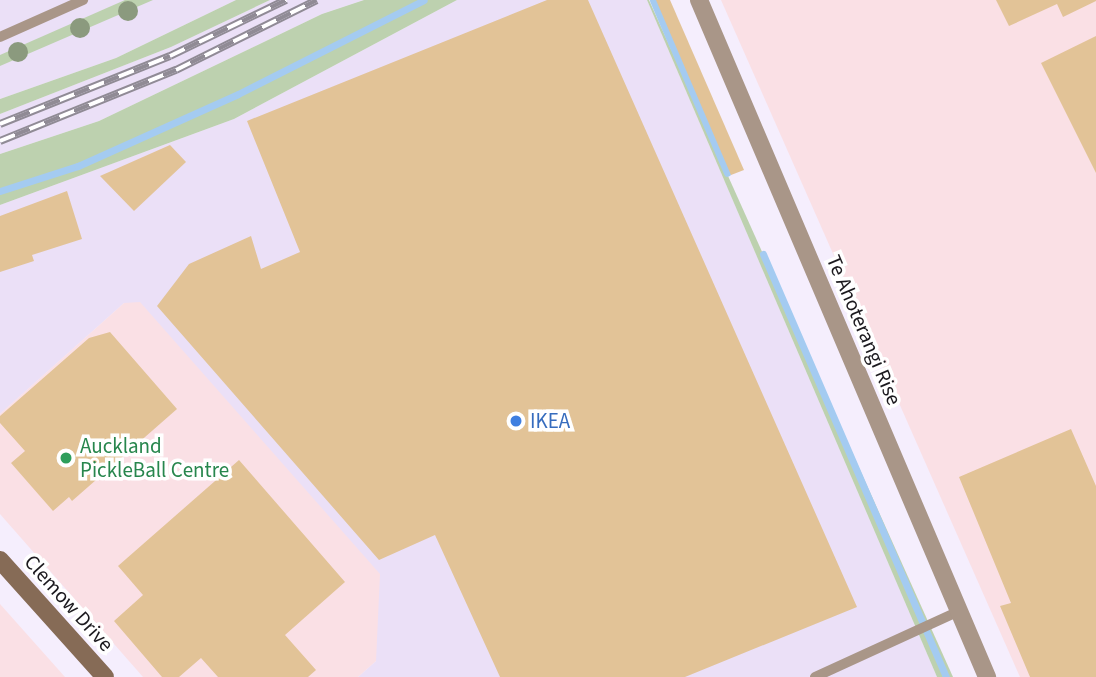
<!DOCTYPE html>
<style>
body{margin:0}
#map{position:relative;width:1096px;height:677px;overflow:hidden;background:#f5eefd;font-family:"Source Sans 3",sans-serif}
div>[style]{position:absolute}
.built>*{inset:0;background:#ebe0f7}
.industrial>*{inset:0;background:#fae0e5}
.green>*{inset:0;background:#bdd1af}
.stream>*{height:7px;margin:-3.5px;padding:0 3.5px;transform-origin:3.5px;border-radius:3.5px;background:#a4cbf1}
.building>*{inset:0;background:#e2c397}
.lane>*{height:10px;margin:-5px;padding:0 5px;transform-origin:5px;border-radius:5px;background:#a99688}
.street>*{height:18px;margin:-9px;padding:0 9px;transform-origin:9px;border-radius:9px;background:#a99688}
.secondary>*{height:18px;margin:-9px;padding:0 9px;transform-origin:9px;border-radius:9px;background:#866b56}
.rail>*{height:8px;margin-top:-4px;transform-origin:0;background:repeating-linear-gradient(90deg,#fff 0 16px,#908b95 0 32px);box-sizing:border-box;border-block:2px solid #908b95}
.trees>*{width:20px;height:20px;margin:-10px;border-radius:50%;background:#8b9a7e}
.dots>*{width:19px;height:19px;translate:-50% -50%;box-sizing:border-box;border:4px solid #fff;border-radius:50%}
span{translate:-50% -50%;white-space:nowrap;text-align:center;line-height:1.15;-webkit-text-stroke:7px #fff;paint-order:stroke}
.street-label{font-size:21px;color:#1b191e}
.shop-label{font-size:21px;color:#366cbe}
.left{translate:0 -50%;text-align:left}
.leisure-label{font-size:21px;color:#27864d}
</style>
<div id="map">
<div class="built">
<div style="clip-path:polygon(0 0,236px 0,116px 58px,0 99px)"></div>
<div style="clip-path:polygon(270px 0,364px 0,322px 14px,99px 121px,0 154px,0 114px,171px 47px)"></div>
<div style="clip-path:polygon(457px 0,647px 0,937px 677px,358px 677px,376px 661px,124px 303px,0 414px,0 205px,234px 119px)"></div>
</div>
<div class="industrial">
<div style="clip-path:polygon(721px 0,1096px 0,1096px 677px,1020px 677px)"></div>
<div style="clip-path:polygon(140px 302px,380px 574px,376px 661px,358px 677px,143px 677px,0 514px,0 414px,124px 303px)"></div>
<div style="clip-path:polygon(0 604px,65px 677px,0 677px)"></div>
</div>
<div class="green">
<div style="clip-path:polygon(125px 0,153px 0,0 66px,0 55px)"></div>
<div style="clip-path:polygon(236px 0,270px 0,171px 47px,0 114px,0 99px,116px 58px)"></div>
<div style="clip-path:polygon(364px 0,457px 0,234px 119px,0 205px,0 154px,99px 121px,322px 14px)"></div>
<div style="clip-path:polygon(647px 0,649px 0,953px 677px,937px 677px)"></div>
</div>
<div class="stream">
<div style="left:653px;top:0;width:188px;rotate:66.8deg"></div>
<div style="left:0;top:191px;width:82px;rotate:-17.8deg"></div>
<div style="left:78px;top:166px;width:175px;rotate:-24.2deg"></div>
<div style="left:238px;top:94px;width:208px;rotate:-26.8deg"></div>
<div style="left:763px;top:254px;width:461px;rotate:66.6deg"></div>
</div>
<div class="building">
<div style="clip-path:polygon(547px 0,588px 0,857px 607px,685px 677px,500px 677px,435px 535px,379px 560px,157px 306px,189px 264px,251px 236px,261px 269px,300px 252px,247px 121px)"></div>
<div style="clip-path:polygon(656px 0,670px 0,744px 170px,731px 175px)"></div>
<div style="clip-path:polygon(996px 0,1096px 0,1096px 1px,1063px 17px,1057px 4px,1009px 26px)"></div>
<div style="clip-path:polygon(1096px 36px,1096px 173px,1041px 63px)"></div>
<div style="clip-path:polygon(170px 145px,186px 162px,134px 211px,100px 176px)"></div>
<div style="clip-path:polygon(67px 191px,82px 239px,32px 255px,34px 261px,0 272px,0 216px)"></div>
<div style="clip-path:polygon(110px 332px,177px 409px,72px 501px,69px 497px,53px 511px,11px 463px,25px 451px,0 423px,0 416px,89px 338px)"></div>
<div style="clip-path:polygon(1071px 429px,1096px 486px,1096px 677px,1030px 677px,1000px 606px,1011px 603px,959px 477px)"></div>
<div style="clip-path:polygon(239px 460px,345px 582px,285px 635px,316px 670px,308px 677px,218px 677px,201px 658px,179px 677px,162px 677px,114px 621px,143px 595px,118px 566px)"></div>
</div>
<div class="lane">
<div style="left:0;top:37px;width:91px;rotate:-24deg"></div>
<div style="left:815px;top:677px;width:158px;rotate:-24.6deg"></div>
</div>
<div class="street">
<div style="left:699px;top:0;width:736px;rotate:66.95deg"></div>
</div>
<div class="secondary">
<div style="left:0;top:560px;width:157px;rotate:48.1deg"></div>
</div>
<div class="rail">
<div style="left:0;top:124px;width:183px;rotate:-21.8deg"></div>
<div style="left:170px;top:56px;width:129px;rotate:-25.8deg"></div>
<div style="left:0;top:141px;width:190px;rotate:-22deg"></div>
<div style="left:176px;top:70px;width:157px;rotate:-26.4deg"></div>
</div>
<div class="trees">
<div style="left:128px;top:11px"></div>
<div style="left:80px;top:28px"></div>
<div style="left:18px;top:52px"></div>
</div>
<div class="dots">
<div style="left:516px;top:421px;background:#3f7fe0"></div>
<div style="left:66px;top:458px;background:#2e9e5b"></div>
</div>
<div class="street-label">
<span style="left:864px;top:330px;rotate:67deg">Te Ahoterangi Rise</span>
<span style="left:69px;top:603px;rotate:48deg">Clemow Drive</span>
</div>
<div class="shop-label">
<span class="left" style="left:530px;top:421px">IKEA</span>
</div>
<div class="leisure-label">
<span class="left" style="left:80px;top:458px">Auckland<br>PickleBall Centre</span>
</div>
</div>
